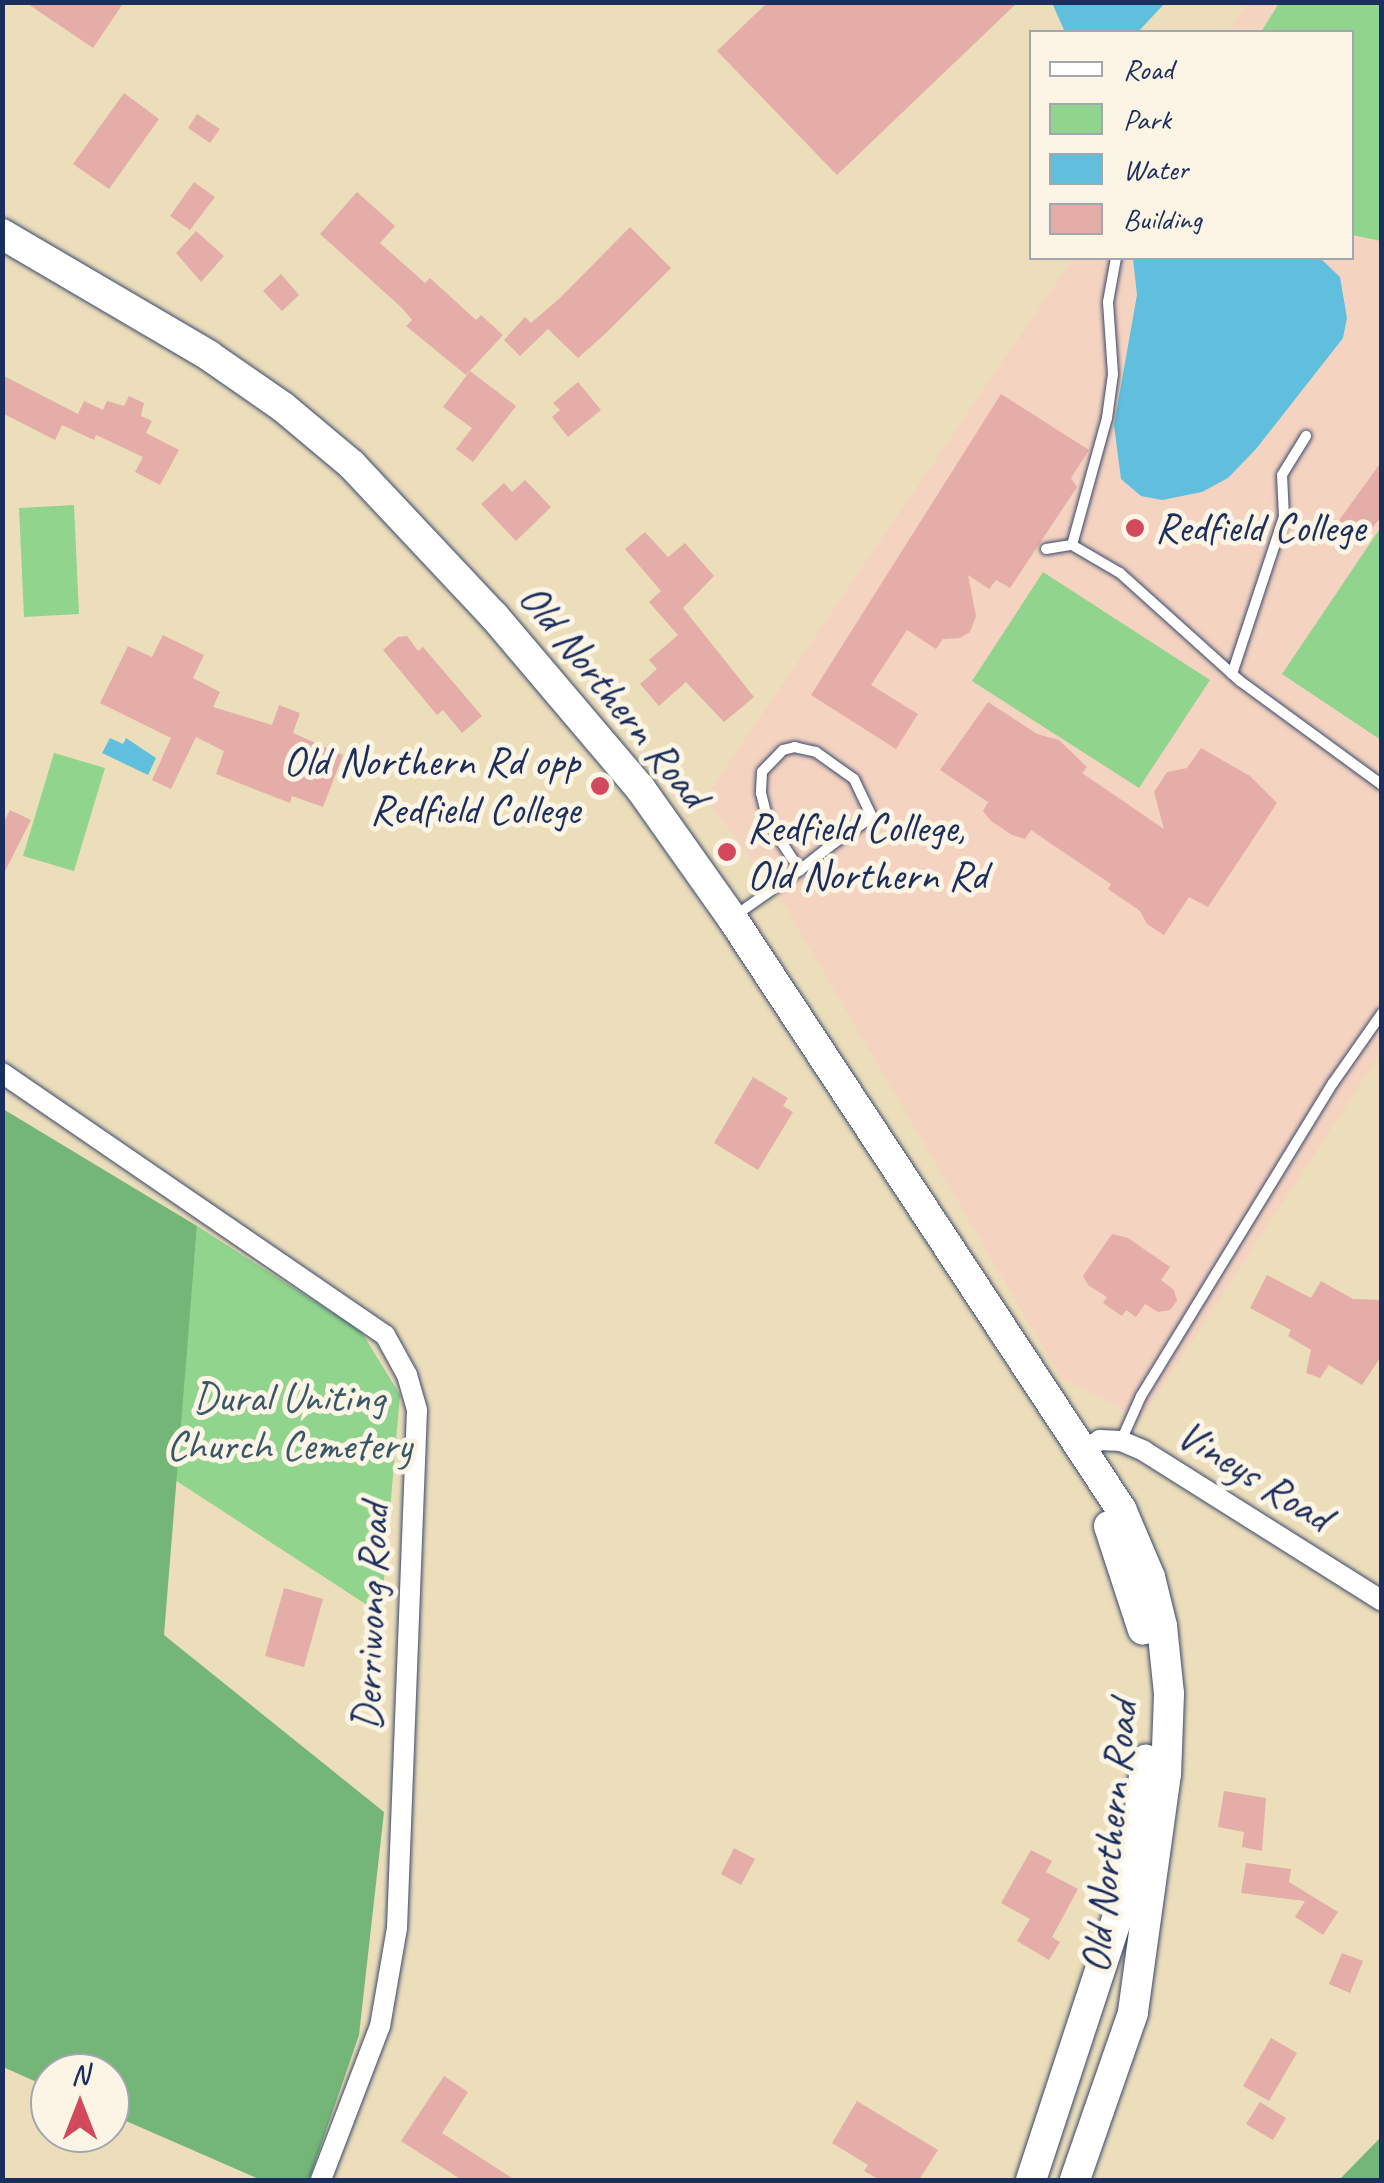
<!DOCTYPE html>
<style>
body{margin:0}
#map{position:relative;width:1384px;height:2183px;overflow:hidden;background:#ecdebb;font-family:Caveat,sans-serif}
div>[style]{position:absolute}
.built>*{inset:0;background:#f5d3c1}
.green>*{inset:0;background:#91d48d}
.forest>*{inset:0;background:#74b678}
.water>*{inset:0;background:#5fbfdd}
.building>*{inset:0;background:#e4ada8}
.roads{filter:drop-shadow(0 0 2px #3a496c) drop-shadow(0 0 2px #3a496c)}
.service>*{height:10px;margin:-5px;padding:0 5px;transform-origin:5px;border-radius:5px;background:#fff}
.minor>*{height:20px;margin:-10px;padding:0 10px;transform-origin:10px;border-radius:10px;background:#fff}
.primary>*{height:30px;margin:-15px;padding:0 15px;transform-origin:15px;border-radius:15px;background:#fff}
.dots>*{width:28px;height:28px;translate:-50% -50%;box-sizing:border-box;border:5px solid #fcf5e5;border-radius:50%}
span{translate:-50% -50%;white-space:nowrap;text-align:center;line-height:1.15;-webkit-text-stroke:10px #fcf5e5;paint-order:stroke}
.poi-label{font-size:42px;color:#1b2f5e}
.left{translate:0 -50%;text-align:left}
.right{translate:-100% -50%;text-align:right}
.street-label{font-size:42px;color:#1b2f5e}
.park-label{font-size:42px;color:#38586a}
.frame{position:absolute;inset:0;border:5px solid #1b2f5e;pointer-events:none}
.legend{position:absolute;left:1029px;top:30px;width:325px;height:230px;box-sizing:border-box;background:#fcf5e5;border:2px solid #a2a6af;margin:0;padding:12px 18px;list-style:none;font-size:30px;color:#1b2f5e}
.legend li{display:flex;align-items:center;gap:20px;height:50px}
.legend b{width:50px;border:2px solid #a2a6af}
.north{position:absolute;left:30px;top:2053px;width:100px;height:100px;box-sizing:border-box;background:#fcf5e5;border:2px solid #a2a6af;border-radius:50%;rotate:0deg;font-size:28px;font-weight:700;line-height:40px;text-align:center;color:#1b2f5e}
.north::after{content:'';display:block;margin:auto;width:35px;height:45px;background:#d1495b;clip-path:polygon(50% 0,100% 100%,50% 72%,0 100%)}
</style>
<div id="map">
<div class="built">
<div style="clip-path:polygon(1248px 3px,1381px 3px,1381px 1053px,1141px 1419px,1061px 1378px,782px 901px,705px 798px,1073px 258px,1352px 258px,1352px 32px,1227px 32px)"></div>
</div>
<div class="green">
<div style="clip-path:polygon(1279px 3px,1381px 3px,1381px 241px,1352px 235px,1352px 32px,1261px 32px)"></div>
<div style="clip-path:polygon(74px 505px,79px 614px,24px 617px,19px 508px)"></div>
<div style="clip-path:polygon(1381px 527px,1381px 740px,1282px 674px)"></div>
<div style="clip-path:polygon(1043px 572px,1210px 680px,1139px 788px,972px 681px)"></div>
<div style="clip-path:polygon(54px 753px,105px 768px,74px 871px,23px 856px)"></div>
<div style="clip-path:polygon(197px 1226px,361px 1331px,400px 1395px,381px 1614px,175px 1480px)"></div>
</div>
<div class="forest">
<div style="clip-path:polygon(3px 1109px,197px 1226px,164px 1635px,384px 1812px,359px 2035px,309px 2180px,261px 2180px,110px 2114px,110px 2073px,50px 2073px,50px 2088px,3px 2067px)"></div>
<div style="clip-path:polygon(1381px 2137px,1381px 2180px,1339px 2180px)"></div>
</div>
<div class="water">
<div style="clip-path:polygon(1052px 3px,1052px 2px,1165px 3px,1138px 32px,1065px 32px)"></div>
<div style="clip-path:polygon(1133px 258px,1320px 258px,1340px 277px,1347px 318px,1343px 338px,1256px 449px,1228px 478px,1202px 492px,1162px 500px,1141px 496px,1121px 479px,1114px 425px,1137px 295px)"></div>
<div style="clip-path:polygon(110px 738px,123px 744px,126px 738px,156px 758px,148px 775px,102px 753px)"></div>
</div>
<div class="building">
<div style="clip-path:polygon(25px 2px,124px 2px,93px 48px)"></div>
<div style="clip-path:polygon(768px 2px,1018px 2px,837px 175px,717px 51px)"></div>
<div style="clip-path:polygon(124px 93px,159px 119px,109px 189px,73px 164px)"></div>
<div style="clip-path:polygon(197px 114px,220px 129px,210px 143px,188px 128px)"></div>
<div style="clip-path:polygon(194px 182px,215px 197px,190px 230px,170px 216px)"></div>
<div style="clip-path:polygon(357px 192px,395px 226px,380px 243px,425px 283px,430px 278px,476px 320px,481px 315px,503px 335px,466px 375px,406px 326px,412px 320px,402px 308px,320px 234px)"></div>
<div style="clip-path:polygon(630px 227px,671px 268px,606px 333px,578px 358px,548px 329px,520px 356px,504px 340px,525px 317px,531px 323px,560px 298px)"></div>
<div style="clip-path:polygon(196px 231px,224px 256px,201px 282px,176px 253px)"></div>
<div style="clip-path:polygon(281px 274px,299px 295px,282px 311px,263px 291px)"></div>
<div style="clip-path:polygon(470px 371px,516px 406px,473px 462px,456px 449px,472px 428px,443px 407px)"></div>
<div style="clip-path:polygon(2px 375px,78px 414px,84px 401px,103px 410px,107px 401px,124px 406px,129px 396px,144px 403px,141px 416px,152px 421px,146px 433px,179px 450px,160px 485px,135px 472px,143px 457px,96px 435px,94px 440px,62px 425px,55px 440px,2px 413px)"></div>
<div style="clip-path:polygon(578px 382px,601px 410px,568px 437px,552px 417px,560px 410px,553px 403px)"></div>
<div style="clip-path:polygon(1001px 394px,1089px 450px,1071px 478px,1077px 487px,1010px 588px,996px 580px,989px 589px,968px 575px,976px 616px,970px 632px,960px 638px,943px 639px,936px 649px,907px 630px,871px 685px,918px 714px,896px 749px,811px 695px)"></div>
<div style="clip-path:polygon(1382px 461px,1382px 515px,1358px 547px,1332px 530px)"></div>
<div style="clip-path:polygon(525px 480px,551px 507px,516px 541px,481px 504px,504px 483px,512px 492px)"></div>
<div style="clip-path:polygon(645px 532px,668px 557px,685px 543px,714px 576px,683px 608px,754px 697px,724px 722px,686px 682px,659px 706px,640px 684px,657px 669px,649px 660px,678px 635px,649px 602px,661px 591px,625px 549px)"></div>
<div style="clip-path:polygon(163px 635px,204px 655px,193px 678px,220px 692px,213px 707px,272px 725px,279px 705px,300px 713px,293px 733px,343px 755px,323px 807px,292px 796px,290px 803px,216px 774px,224px 751px,196px 737px,171px 789px,152px 780px,171px 738px,100px 703px,128px 646px,152px 657px)"></div>
<div style="clip-path:polygon(407px 636px,418px 651px,423px 647px,482px 716px,462px 733px,443px 710px,437px 715px,383px 650px,398px 637px)"></div>
<div style="clip-path:polygon(988px 702px,1037px 734px,1059px 740px,1087px 767px,1082px 773px,1164px 829px,1154px 792px,1167px 772px,1187px 768px,1201px 748px,1250px 776px,1277px 803px,1208px 907px,1189px 897px,1164px 935px,1147px 924px,1140px 911px,1108px 889px,1111px 884px,1053px 845px,1031px 830px,1025px 839px,1012px 835px,991px 821px,983px 811px,988px 802px,940px 770px)"></div>
<div style="clip-path:polygon(10px 810px,31px 820px,2px 877px,2px 826px)"></div>
<div style="clip-path:polygon(753px 1077px,788px 1098px,783px 1106px,793px 1112px,758px 1170px,714px 1143px)"></div>
<div style="clip-path:polygon(1112px 1234px,1128px 1238px,1170px 1267px,1161px 1280px,1174px 1290px,1177px 1301px,1170px 1310px,1158px 1312px,1145px 1304px,1136px 1317px,1126px 1310px,1122px 1316px,1103px 1303px,1107px 1297px,1088px 1285px,1083px 1276px)"></div>
<div style="clip-path:polygon(1267px 1275px,1311px 1298px,1321px 1281px,1353px 1299px,1382px 1300px,1382px 1355px,1362px 1385px,1329px 1365px,1320px 1378px,1306px 1373px,1311px 1350px,1288px 1336px,1291px 1330px,1250px 1308px)"></div>
<div style="clip-path:polygon(284px 1588px,323px 1599px,304px 1667px,265px 1656px)"></div>
<div style="clip-path:polygon(1224px 1791px,1266px 1798px,1262px 1851px,1242px 1847px,1244px 1832px,1218px 1827px)"></div>
<div style="clip-path:polygon(734px 1848px,755px 1859px,741px 1885px,721px 1874px)"></div>
<div style="clip-path:polygon(1031px 1850px,1052px 1861px,1046px 1872px,1078px 1889px,1052px 1937px,1060px 1942px,1049px 1960px,1017px 1941px,1030px 1919px,1001px 1903px)"></div>
<div style="clip-path:polygon(1246px 1863px,1291px 1869px,1289px 1882px,1338px 1912px,1323px 1935px,1295px 1917px,1305px 1901px,1241px 1893px)"></div>
<div style="clip-path:polygon(1342px 1953px,1363px 1961px,1350px 1993px,1329px 1984px)"></div>
<div style="clip-path:polygon(1271px 2038px,1297px 2053px,1269px 2101px,1243px 2086px)"></div>
<div style="clip-path:polygon(444px 2076px,468px 2092px,442px 2133px,515px 2180px,462px 2180px,401px 2141px)"></div>
<div style="clip-path:polygon(857px 2101px,938px 2150px,919px 2180px,880px 2180px,864px 2171px,868px 2165px,832px 2143px)"></div>
<div style="clip-path:polygon(1260px 2102px,1286px 2118px,1273px 2140px,1246px 2124px)"></div>
</div>
<div class="roads">
<div class="service">
<div style="left:1072px;top:545px;width:132px;rotate:-74.6deg"></div>
<div style="left:1107px;top:418px;width:44px;rotate:-82.2deg"></div>
<div style="left:1113px;top:374px;width:72px;rotate:-94deg"></div>
<div style="left:1108px;top:302px;width:45px;rotate:-79.7deg"></div>
<div style="left:1046px;top:549px;width:26px;rotate:-9deg"></div>
<div style="left:1072px;top:545px;width:56px;rotate:30.3deg"></div>
<div style="left:1120px;top:573px;width:161px;rotate:42deg"></div>
<div style="left:1240px;top:681px;width:176px;rotate:36.2deg"></div>
<div style="left:1232px;top:674px;width:165px;rotate:-71.7deg"></div>
<div style="left:1284px;top:517px;width:42px;rotate:-92.7deg"></div>
<div style="left:1282px;top:475px;width:46px;rotate:-58.4deg"></div>
<div style="left:736px;top:915px;width:78px;rotate:-35.1deg"></div>
<div style="left:800px;top:870px;width:43px;rotate:-38.5deg"></div>
<div style="left:834px;top:843px;width:46px;rotate:-34.4deg"></div>
<div style="left:872px;top:817px;width:42px;rotate:-115.3deg"></div>
<div style="left:854px;top:779px;width:47px;rotate:-144.6deg"></div>
<div style="left:816px;top:752px;width:22px;rotate:-167deg"></div>
<div style="left:795px;top:747px;width:12px;rotate:166deg"></div>
<div style="left:783px;top:750px;width:30px;rotate:134deg"></div>
<div style="left:762px;top:772px;width:21px;rotate:93deg"></div>
<div style="left:761px;top:793px;width:30px;rotate:76deg"></div>
<div style="left:768px;top:822px;width:58px;rotate:56.3deg"></div>
<div style="left:1121px;top:1441px;width:49px;rotate:-66deg"></div>
<div style="left:1141px;top:1396px;width:367px;rotate:-58.5deg"></div>
<div style="left:1333px;top:1083px;width:85px;rotate:-55deg"></div>
</div>
<div class="minor">
<div style="left:2px;top:1073px;width:464px;rotate:34.4deg"></div>
<div style="left:385px;top:1335px;width:46px;rotate:61.2deg"></div>
<div style="left:407px;top:1375px;width:36px;rotate:74deg"></div>
<div style="left:417px;top:1410px;width:518px;rotate:92.21deg"></div>
<div style="left:397px;top:1928px;width:99px;rotate:99.8deg"></div>
<div style="left:380px;top:2026px;width:165px;rotate:111deg"></div>
<div style="left:1082px;top:1452px;width:22px;rotate:-34deg"></div>
<div style="left:1100px;top:1440px;width:21px;rotate:3deg"></div>
<div style="left:1121px;top:1441px;width:25px;rotate:23deg"></div>
<div style="left:1144px;top:1451px;width:281px;rotate:32.2deg"></div>
</div>
<div class="primary">
<div style="left:2px;top:234px;width:239px;rotate:30.4deg"></div>
<div style="left:208px;top:355px;width:91px;rotate:34.7deg"></div>
<div style="left:283px;top:407px;width:90px;rotate:40deg"></div>
<div style="left:352px;top:465px;width:207px;rotate:46.8deg"></div>
<div style="left:494px;top:616px;width:226px;rotate:49.7deg"></div>
<div style="left:640px;top:788px;width:159px;rotate:54.7deg"></div>
<div style="left:732px;top:918px;width:708px;rotate:56.65deg"></div>
<div style="left:1121px;top:1509px;width:74px;rotate:66.9deg"></div>
<div style="left:1150px;top:1577px;width:50px;rotate:76.2deg"></div>
<div style="left:1162px;top:1626px;width:68px;rotate:84.1deg"></div>
<div style="left:1169px;top:1694px;width:80px;rotate:92.1deg"></div>
<div style="left:1166px;top:1774px;width:241px;rotate:97.9deg"></div>
<div style="left:1133px;top:2013px;width:177px;rotate:109.2deg"></div>
<div style="left:1109px;top:1526px;width:109px;rotate:71.9deg"></div>
<div style="left:1031px;top:2180px;width:287px;rotate:-71.8deg"></div>
<div style="left:1121px;top:1907px;width:76px;rotate:-77.8deg"></div>
<div style="left:1137px;top:1833px;width:74px;rotate:-83deg"></div>
</div>
</div>
<div class="dots">
<div style="left:1135px;top:528px;background:#d1495b"></div>
<div style="left:600px;top:786px;background:#d1495b"></div>
<div style="left:727px;top:852px;background:#d1495b"></div>
</div>
<div class="poi-label">
<span class="left" style="left:1155px;top:528px">Redfield College</span>
<span class="right" style="left:580px;top:786px">Old Northern Rd opp<br>Redfield College</span>
<span class="left" style="left:747px;top:852px">Redfield College,<br>Old Northern Rd</span>
</div>
<div class="street-label">
<span style="left:613px;top:696px;rotate:51deg">Old Northern Road</span>
<span style="left:1254px;top:1476px;rotate:32deg">Vineys Road</span>
<span style="left:371px;top:1617px;rotate:-88deg">Derriwong Road</span>
<span style="left:1110px;top:1837px;rotate:-84deg">Old Northern Road</span>
</div>
<div class="park-label">
<span style="left:289px;top:1422px">Dural Uniting<br>Church Cemetery</span>
</div>
<div class="frame"></div>
<ul class="legend">
<li><b style="height:12px;background:#fff"></b>Road</li>
<li><b style="height:28px;background:#91d48d"></b>Park</li>
<li><b style="height:28px;background:#5fbfdd"></b>Water</li>
<li><b style="height:28px;background:#e4ada8"></b>Building</li>
</ul>
<div class="north">N</div>
</div>
